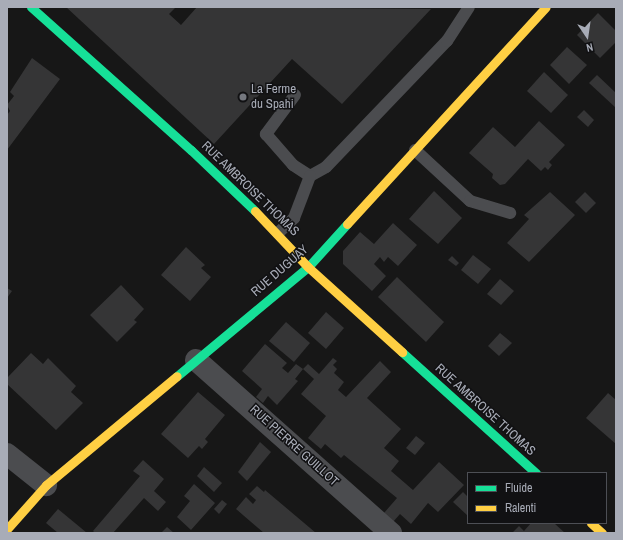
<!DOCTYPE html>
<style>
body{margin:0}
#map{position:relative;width:623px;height:540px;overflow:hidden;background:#171717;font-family:"Archivo Narrow",sans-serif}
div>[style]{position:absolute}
.building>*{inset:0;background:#353536}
.lane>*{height:12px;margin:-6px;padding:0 6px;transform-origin:6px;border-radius:6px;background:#4b4c4f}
.street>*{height:22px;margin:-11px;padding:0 11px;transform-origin:11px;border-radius:11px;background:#4b4c4f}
.fast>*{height:9px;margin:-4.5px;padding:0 4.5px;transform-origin:4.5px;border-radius:4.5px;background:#16e098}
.slow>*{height:9px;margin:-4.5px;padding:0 4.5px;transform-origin:4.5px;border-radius:4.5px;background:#ffcf43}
.dots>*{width:11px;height:11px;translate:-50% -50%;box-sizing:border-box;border:2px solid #111113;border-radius:50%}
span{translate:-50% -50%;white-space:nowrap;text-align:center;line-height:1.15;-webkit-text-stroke:3px #111113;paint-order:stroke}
.poi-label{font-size:13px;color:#a8acb7}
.left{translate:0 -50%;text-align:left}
.street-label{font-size:13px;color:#a8acb7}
.frame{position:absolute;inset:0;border:8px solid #a8acb7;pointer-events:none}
.legend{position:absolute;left:467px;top:472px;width:140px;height:52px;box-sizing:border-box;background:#111113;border:1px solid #4d4f55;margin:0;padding:5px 7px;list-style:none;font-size:12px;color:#a8acb7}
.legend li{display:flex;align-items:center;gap:8px;height:20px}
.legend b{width:20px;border:1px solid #4d4f55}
.north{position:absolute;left:567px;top:16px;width:40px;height:40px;-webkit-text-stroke:3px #111113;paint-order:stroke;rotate:167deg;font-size:11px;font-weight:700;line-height:16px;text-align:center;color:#a8acb7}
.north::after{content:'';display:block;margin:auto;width:14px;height:18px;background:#a8acb7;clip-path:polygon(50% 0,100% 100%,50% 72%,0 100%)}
</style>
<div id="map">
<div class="building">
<div style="clip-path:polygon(66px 7px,176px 7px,169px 14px,181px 25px,197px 7px,431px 9px,342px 104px,292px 59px,214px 144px)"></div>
<div style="clip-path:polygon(598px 13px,616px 31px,616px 42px,600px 58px,577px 35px)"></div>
<div style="clip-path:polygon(567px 47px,587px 65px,569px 84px,550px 65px)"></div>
<div style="clip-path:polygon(32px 58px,60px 79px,7px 150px,7px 115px,10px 111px,7px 105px,14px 96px,10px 92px)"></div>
<div style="clip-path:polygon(544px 72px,568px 95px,551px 113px,527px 91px)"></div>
<div style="clip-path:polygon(597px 75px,616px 93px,616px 108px,589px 83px)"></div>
<div style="clip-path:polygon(584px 110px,594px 120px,588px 127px,577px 117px)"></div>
<div style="clip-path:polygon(539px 121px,565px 145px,549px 162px,552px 165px,548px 170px,545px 167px,541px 171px,528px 159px,505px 184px,500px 185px,492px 178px,493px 174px,469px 153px,493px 127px,515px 147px)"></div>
<div style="clip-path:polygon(434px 191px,462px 218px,438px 244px,409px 219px)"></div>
<div style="clip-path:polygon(550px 192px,575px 215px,529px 262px,507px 243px,529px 219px,524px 215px)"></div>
<div style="clip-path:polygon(585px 192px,596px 203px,586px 213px,575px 202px)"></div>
<div style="clip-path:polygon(393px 223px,417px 245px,398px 266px,388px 257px,384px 262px,380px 257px,374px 264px,386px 276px,372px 291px,343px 264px,343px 251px,360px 232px,374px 244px)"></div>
<div style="clip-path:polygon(186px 247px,205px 265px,201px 268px,211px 277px,190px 301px,161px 275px)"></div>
<div style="clip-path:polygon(473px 255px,491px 269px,478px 284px,461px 270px)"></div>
<div style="clip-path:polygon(452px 256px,459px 263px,456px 266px,448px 260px)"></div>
<div style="clip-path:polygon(397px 277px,444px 322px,426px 342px,378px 297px)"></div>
<div style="clip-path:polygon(500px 279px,514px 291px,501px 305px,487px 294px)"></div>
<div style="clip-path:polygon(121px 285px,144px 309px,134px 320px,137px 322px,117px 342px,90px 315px)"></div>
<div style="clip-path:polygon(7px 288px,12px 291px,7px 298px)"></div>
<div style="clip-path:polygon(326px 312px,344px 328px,326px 349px,308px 333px)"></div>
<div style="clip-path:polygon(286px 322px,310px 343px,294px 362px,269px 341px)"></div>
<div style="clip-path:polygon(500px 333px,512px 343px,499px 356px,488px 346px)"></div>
<div style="clip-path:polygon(265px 344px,287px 363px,282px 368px,288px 373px,296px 364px,303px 369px,295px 379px,298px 381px,277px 405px,268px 396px,263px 403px,256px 397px,262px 389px,242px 371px)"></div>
<div style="clip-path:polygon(31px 353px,43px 364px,48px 358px,76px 386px,71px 392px,83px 403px,56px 430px,7px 384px,7px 378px)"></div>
<div style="clip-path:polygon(333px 358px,337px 361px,333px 365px,337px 369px,334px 373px,344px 382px,338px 390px,346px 397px,380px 361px,391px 372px,367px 398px,401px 429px,384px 448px,399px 461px,391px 471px,413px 490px,439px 462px,464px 485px,438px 512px,428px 503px,411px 524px,400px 514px,393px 522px,384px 513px,397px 498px,344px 455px,341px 458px,325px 444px,321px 449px,308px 438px,326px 416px,301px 394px,314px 379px,303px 369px,308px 364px,319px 374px)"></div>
<div style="clip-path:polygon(198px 392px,225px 415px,205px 439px,208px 442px,202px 449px,199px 446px,188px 458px,161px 434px)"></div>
<div style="clip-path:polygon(608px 393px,616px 400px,616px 444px,586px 418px)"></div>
<div style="clip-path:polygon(416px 436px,425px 443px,415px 455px,406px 448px)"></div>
<div style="clip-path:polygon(260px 442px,271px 452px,247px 481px,238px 472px)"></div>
<div style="clip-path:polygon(143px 460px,164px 479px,154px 491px,166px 502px,158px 511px,144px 498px,113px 533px,95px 533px,93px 531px,140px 476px,133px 471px)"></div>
<div style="clip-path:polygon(204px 467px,222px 483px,214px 492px,197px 476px)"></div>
<div style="clip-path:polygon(194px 484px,215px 503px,191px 530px,177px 517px,190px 501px,184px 496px)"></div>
<div style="clip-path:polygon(257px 486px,264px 492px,265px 490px,316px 533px,264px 533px,236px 509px,246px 497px,253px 504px,256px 500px,249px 494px)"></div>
<div style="clip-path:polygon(463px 492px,468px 497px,468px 516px,453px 502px)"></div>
<div style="clip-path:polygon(222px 500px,227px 504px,219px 514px,214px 509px)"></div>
<div style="clip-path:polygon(58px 509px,81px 528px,87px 533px,58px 533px,46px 523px)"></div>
<div style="clip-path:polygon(531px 523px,554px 523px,565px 533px,512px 533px,519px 526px,524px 531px)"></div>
<div style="clip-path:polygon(167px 527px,174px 533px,161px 533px)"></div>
</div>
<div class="lane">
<div style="left:295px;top:95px;width:49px;rotate:126.6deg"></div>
<div style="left:266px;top:134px;width:41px;rotate:48.9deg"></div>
<div style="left:293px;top:165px;width:20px;rotate:33deg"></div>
<div style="left:310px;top:176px;width:18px;rotate:-29deg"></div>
<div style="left:326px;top:167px;width:175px;rotate:-46.2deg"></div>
<div style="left:447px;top:41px;width:40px;rotate:-57.1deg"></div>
<div style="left:415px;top:150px;width:75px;rotate:42.8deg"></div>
<div style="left:470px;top:201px;width:42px;rotate:16.7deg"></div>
<div style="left:278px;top:233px;width:22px;rotate:-43deg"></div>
<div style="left:294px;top:218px;width:45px;rotate:-69.1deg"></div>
</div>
<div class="street">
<div style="left:196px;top:360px;width:261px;rotate:41.6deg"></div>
<div style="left:7px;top:454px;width:50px;rotate:38.5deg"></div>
</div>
<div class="fast">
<div style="left:31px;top:7px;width:215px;rotate:41.8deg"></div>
<div style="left:191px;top:150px;width:88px;rotate:43.6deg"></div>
<div style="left:402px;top:352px;width:181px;rotate:42.1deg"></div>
<div style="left:177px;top:376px;width:170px;rotate:-39.8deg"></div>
<div style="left:308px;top:267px;width:58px;rotate:-47.8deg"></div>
</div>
<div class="slow">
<div style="left:255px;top:211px;width:77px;rotate:46.6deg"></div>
<div style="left:308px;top:267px;width:127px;rotate:42.1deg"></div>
<div style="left:347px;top:224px;width:294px;rotate:-47.5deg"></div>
<div style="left:591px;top:523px;width:15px;rotate:42deg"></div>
<div style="left:7px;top:529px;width:59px;rotate:-48.4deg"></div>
<div style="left:46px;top:485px;width:170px;rotate:-39.8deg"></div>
</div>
<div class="dots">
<div style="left:243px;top:97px;background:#75787f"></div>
</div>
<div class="poi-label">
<span class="left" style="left:251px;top:97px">La Ferme<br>du Spahi</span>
</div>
<div class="street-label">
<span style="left:250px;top:189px;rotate:44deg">RUE AMBROISE THOMAS</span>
<span style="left:280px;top:271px;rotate:-41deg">RUE DUGUAY</span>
<span style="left:485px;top:410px;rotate:42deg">RUE AMBROISE THOMAS</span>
<span style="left:294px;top:446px;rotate:42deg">RUE PIERRE GUILLOT</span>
</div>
<div class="frame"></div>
<ul class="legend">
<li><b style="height:5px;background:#16e098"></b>Fluide</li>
<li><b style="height:5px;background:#ffcf43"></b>Ralenti</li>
</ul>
<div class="north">N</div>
</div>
